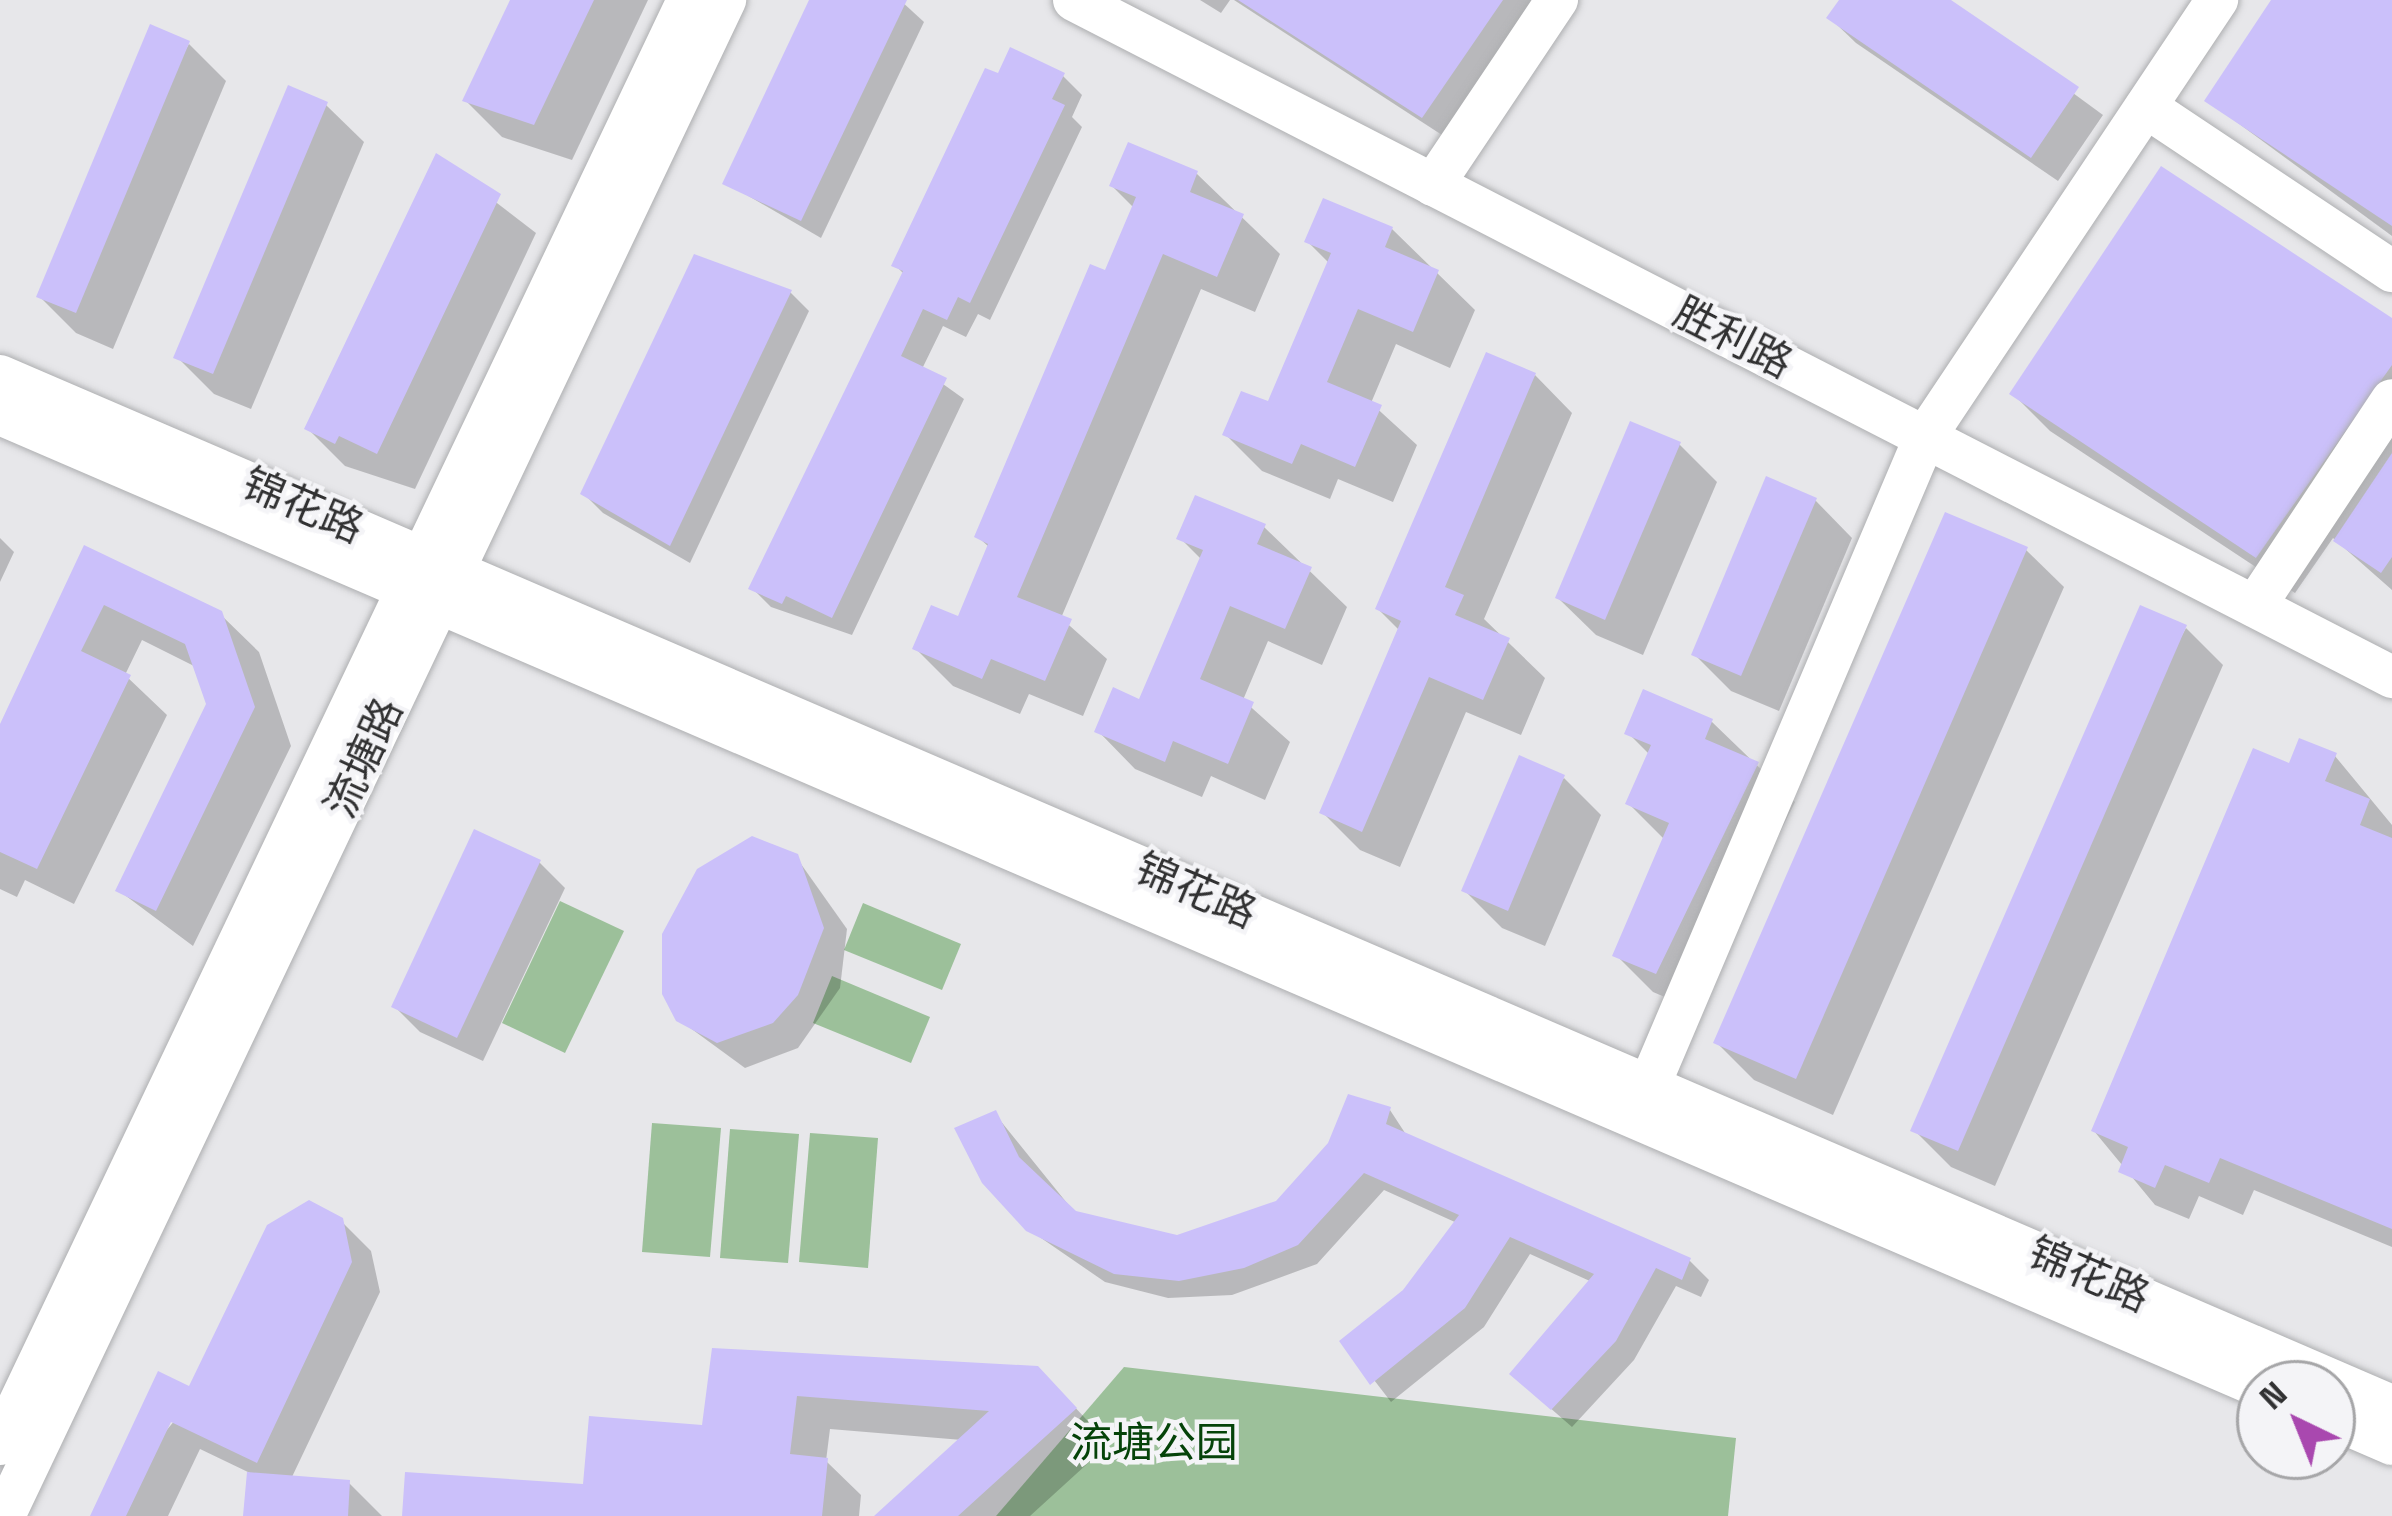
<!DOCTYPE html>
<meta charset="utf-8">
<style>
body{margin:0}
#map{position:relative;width:2392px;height:1516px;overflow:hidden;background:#e7e7ea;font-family:"Space Grotesk","Noto Sans SC",sans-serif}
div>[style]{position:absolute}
.green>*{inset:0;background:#9cc09a}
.shadow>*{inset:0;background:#0003}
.building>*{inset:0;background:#cbc0fa}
.roads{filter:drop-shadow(0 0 3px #aeafb1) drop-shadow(0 0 3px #aeafb1)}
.minor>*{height:42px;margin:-21px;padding:0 21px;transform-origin:21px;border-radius:21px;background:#fff}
span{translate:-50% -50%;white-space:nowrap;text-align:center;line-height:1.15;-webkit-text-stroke:9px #f4f4f7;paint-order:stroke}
.street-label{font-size:42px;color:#313132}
.park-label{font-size:42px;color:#054309}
.north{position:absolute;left:2236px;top:1360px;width:120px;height:120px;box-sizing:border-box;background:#f4f4f7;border:3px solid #a6a6a8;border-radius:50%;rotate:317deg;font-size:33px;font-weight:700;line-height:48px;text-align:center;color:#313132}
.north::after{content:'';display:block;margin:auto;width:42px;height:54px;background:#a948af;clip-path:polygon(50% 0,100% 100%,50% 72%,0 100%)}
</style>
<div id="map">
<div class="green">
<div style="clip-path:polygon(560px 901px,624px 931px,565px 1053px,502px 1023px)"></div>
<div style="clip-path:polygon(863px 903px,961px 944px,942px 990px,844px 950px)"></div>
<div style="clip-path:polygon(832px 976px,930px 1017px,911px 1063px,813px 1023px)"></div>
<div style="clip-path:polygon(652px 1123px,721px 1128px,710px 1257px,642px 1252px)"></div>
<div style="clip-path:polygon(730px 1129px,799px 1134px,788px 1263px,720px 1258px)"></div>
<div style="clip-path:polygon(810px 1133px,878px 1138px,868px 1268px,799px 1262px)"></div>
<div style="clip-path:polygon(1124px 1367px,1736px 1438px,1728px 1516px,996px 1516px)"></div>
</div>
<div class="shadow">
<div style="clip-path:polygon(513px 0,648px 0,572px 160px,502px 137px,465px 100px)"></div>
<div style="clip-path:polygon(813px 0,900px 0,924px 22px,821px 238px,726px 183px)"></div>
<div style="clip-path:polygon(1200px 0,1230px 0,1221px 13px)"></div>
<div style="clip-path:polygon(1234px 0,1535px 0,1442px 135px)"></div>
<div style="clip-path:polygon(1842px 0,1946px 0,2103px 115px,2058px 181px,1856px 43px,1830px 18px)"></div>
<div style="clip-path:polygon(2275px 0,2392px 0,2392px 236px,2208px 101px)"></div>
<div style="clip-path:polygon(189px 44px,226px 81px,113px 349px,76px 333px,39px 296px)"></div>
<div style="clip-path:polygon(1063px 76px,1082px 95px,1072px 117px,1082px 127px,990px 320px,978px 314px,966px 337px,943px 326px,922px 369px,964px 399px,852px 635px,771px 607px,752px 588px,905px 275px,895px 265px,999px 77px)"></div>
<div style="clip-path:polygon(326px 105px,364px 142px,251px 409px,214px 394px,177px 357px)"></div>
<div style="clip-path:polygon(437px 157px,536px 233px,415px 489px,345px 466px,308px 429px)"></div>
<div style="clip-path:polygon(1197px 174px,1280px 254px,1255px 312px,1201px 289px,1061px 618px,1107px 659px,1083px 716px,1029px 694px,1020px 714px,953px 686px,916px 649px,959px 620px,990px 548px,978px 537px,1106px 274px,1134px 208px,1112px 186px)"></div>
<div style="clip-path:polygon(1392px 229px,1475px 310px,1450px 368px,1396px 344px,1371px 403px,1417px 445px,1393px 502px,1338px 479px,1330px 499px,1262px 471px,1225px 434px,1269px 405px,1329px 263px,1307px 241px)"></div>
<div style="clip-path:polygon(790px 292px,809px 311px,690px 563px,603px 513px,584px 494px)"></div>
<div style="clip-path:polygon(2392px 322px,2392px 590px,2333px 538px,2295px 593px,2050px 431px,2013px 394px)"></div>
<div style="clip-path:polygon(1535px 375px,1572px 413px,1484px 619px,1545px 678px,1521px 735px,1466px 712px,1400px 867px,1360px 850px,1323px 813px,1400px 631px,1378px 609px)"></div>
<div style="clip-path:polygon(1679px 444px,1717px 482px,1643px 655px,1596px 635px,1558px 598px)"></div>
<div style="clip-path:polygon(1815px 500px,1852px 538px,1779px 711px,1731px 691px,1694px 654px)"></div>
<div style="clip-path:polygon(1264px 527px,1347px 607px,1322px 665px,1268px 641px,1243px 700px,1290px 742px,1265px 800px,1211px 776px,1202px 797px,1135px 769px,1098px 731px,1141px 703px,1202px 560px,1180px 538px)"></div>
<div style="clip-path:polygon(0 538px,14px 552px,0 582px)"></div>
<div style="clip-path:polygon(86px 549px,220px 614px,259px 652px,291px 746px,193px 946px,118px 890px,209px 704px,196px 667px,142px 640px,125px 675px,167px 715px,74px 904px,25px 880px,17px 897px,0 889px,0 728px)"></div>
<div style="clip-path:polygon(2026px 550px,2064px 587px,1833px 1115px,1754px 1080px,1717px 1043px)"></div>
<div style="clip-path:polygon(2186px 628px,2223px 665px,1995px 1186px,1951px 1167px,1914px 1130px)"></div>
<div style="clip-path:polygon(1712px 722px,1795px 802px,1693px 1009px,1653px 992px,1616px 955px,1665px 840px,1629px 804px,1650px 755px,1628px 733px)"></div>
<div style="clip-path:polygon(2335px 756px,2392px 825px,2392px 1247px,2254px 1190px,2243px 1215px,2199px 1196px,2189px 1219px,2155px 1205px,2094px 1131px,2290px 767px)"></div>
<div style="clip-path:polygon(1564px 778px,1601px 815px,1545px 946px,1502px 928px,1464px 890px)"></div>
<div style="clip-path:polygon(753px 839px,796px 857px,847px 929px,840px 988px,798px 1048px,745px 1068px,678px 1019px)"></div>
<div style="clip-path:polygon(539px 862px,565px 888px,483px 1061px,420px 1032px,394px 1006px)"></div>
<div style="clip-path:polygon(1390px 1110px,1407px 1136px,1689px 1260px,1709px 1280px,1701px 1297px,1676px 1286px,1634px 1360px,1572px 1427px,1533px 1393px,1592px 1282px,1530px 1254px,1484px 1327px,1391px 1402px,1344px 1341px,1406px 1292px,1457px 1223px,1384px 1190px,1317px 1264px,1232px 1295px,1168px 1298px,1105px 1282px,1028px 1229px,995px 1114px,1075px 1213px,1177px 1238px,1278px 1204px)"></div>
<div style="clip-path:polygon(341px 1221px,371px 1251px,380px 1292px,291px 1479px,349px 1483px,382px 1516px,246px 1516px,250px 1473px,200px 1449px,168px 1516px,95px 1516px)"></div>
<div style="clip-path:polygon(714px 1351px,1072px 1404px,1109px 1444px,1030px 1516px,878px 1516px,962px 1440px,830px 1429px,826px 1461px,861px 1495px,859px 1516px,405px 1516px,586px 1488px,705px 1428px)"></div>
</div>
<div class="building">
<div style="clip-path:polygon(510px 0,594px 0,534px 125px,462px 101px)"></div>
<div style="clip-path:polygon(809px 0,907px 0,801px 221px,722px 184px)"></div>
<div style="clip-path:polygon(1238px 0,1503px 0,1422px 118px)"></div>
<div style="clip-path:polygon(1839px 0,1951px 0,2079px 87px,2031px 158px,1826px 18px)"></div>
<div style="clip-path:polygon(2271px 0,2392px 0,2392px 226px,2204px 101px)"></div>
<div style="clip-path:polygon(150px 24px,190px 41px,76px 313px,36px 297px)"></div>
<div style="clip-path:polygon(1010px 47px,1065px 73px,1052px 99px,1065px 105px,970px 303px,958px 297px,947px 320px,923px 309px,901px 356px,947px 378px,832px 618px,786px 596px,782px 604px,748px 589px,903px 271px,891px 266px,985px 68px,998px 73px)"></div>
<div style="clip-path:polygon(288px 85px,328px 102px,213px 374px,173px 358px)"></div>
<div style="clip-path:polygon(1128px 142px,1198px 171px,1190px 192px,1244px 214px,1217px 277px,1163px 254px,1017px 597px,1072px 619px,1045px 681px,991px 659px,982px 679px,912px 649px,931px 605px,958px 616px,988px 544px,974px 537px,1090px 264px,1105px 270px,1136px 197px,1109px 186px)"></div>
<div style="clip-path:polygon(436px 153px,501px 194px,377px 454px,339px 436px,335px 444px,304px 429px)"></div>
<div style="clip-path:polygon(2161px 166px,2392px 318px,2392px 365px,2256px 558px,2009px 394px)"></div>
<div style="clip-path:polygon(1323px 198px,1393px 227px,1385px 247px,1439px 270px,1413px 332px,1358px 309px,1327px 382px,1382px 405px,1355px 467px,1301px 444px,1292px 464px,1222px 435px,1241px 391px,1268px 401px,1331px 253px,1304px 242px)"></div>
<div style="clip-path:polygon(694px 254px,792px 290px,670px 546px,580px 494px)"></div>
<div style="clip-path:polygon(1486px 352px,1536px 373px,1445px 587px,1464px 595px,1455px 615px,1510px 638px,1483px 700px,1429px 677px,1362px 832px,1319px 813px,1401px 621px,1375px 609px)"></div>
<div style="clip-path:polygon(1630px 421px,1681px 442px,1605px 620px,1555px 598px)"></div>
<div style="clip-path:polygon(2392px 453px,2392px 557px,2381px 573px,2333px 541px)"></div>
<div style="clip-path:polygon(1766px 476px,1817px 498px,1741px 676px,1691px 655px)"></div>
<div style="clip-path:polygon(1195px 495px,1266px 524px,1257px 544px,1312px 567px,1285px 629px,1230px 606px,1200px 679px,1254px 702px,1228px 764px,1173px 741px,1165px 762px,1094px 732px,1113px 687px,1139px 699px,1203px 550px,1176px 539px)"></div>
<div style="clip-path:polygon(1945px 512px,2028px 547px,1796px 1079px,1713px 1043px)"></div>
<div style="clip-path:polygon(84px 545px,222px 611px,255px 707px,156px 911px,115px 891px,206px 704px,185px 644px,104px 605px,81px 651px,131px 675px,37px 869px,0 852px,0 724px)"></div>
<div style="clip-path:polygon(2140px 605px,2187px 625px,1958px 1151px,1910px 1131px)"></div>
<div style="clip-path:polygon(1643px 689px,1713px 719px,1705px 739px,1759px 762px,1656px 974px,1612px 956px,1669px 823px,1625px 804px,1651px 745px,1624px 734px)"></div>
<div style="clip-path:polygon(2299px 738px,2337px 753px,2325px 781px,2370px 799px,2360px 825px,2392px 838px,2392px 1229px,2220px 1158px,2209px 1183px,2165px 1165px,2155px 1188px,2118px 1172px,2128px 1147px,2091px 1131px,2253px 748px,2289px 763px)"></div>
<div style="clip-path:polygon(1519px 755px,1565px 775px,1508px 911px,1461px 891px)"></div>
<div style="clip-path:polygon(474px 829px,541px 860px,457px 1038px,391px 1007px)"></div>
<div style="clip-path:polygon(752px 836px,798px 854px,824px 928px,798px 995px,773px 1023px,717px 1043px,676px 1021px,662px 994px,662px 934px,697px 869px)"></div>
<div style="clip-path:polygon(1348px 1094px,1391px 1107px,1386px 1124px,1691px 1258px,1682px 1280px,1656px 1268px,1616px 1341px,1551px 1410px,1509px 1374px,1594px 1274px,1510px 1237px,1465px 1308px,1370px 1385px,1339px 1341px,1403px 1290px,1459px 1215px,1364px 1173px,1298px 1245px,1244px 1268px,1179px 1281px,1114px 1274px,1026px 1231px,982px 1183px,954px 1128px,996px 1110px,1019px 1157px,1076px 1211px,1177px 1235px,1276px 1201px,1328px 1143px)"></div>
<div style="clip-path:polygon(309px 1200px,343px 1218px,352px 1262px,257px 1463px,171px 1422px,126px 1516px,90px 1516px,158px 1371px,189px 1386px,267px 1225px)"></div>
<div style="clip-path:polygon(712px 1348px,1038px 1366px,1077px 1408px,958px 1516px,874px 1516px,989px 1411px,797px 1396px,790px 1454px,828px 1458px,822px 1516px,402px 1516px,405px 1472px,583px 1484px,589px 1416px,702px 1425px)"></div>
<div style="clip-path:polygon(247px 1472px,350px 1480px,348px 1516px,243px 1516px)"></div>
</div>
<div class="roads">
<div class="minor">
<div style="left:1074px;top:0;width:1482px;rotate:27.19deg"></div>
<div style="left:2146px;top:107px;width:296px;rotate:33.7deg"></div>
<div style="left:1433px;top:185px;width:223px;rotate:-56.2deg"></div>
<div style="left:0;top:376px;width:2604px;rotate:23.3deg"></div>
<div style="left:0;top:414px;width:2461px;rotate:23.29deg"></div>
<div style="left:2255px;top:606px;width:247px;rotate:-56.4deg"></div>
<div style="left:1649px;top:1086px;width:705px;rotate:-66.96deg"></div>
<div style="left:1925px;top:437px;width:526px;rotate:-56.25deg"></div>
<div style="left:2332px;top:1418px;width:65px;rotate:23.4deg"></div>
<div style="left:0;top:1444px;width:1600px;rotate:-64.52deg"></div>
<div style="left:4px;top:1516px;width:1679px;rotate:-64.56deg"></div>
</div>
</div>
<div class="street-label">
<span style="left:1733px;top:338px;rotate:27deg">胜利路</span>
<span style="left:303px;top:506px;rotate:23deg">锦花路</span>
<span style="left:364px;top:758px;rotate:-65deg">流塘路</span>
<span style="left:1196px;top:891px;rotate:23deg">锦花路</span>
<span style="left:2089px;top:1275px;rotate:23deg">锦花路</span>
</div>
<div class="park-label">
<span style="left:1154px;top:1443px">流塘公园</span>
</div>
<div class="north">N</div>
</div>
